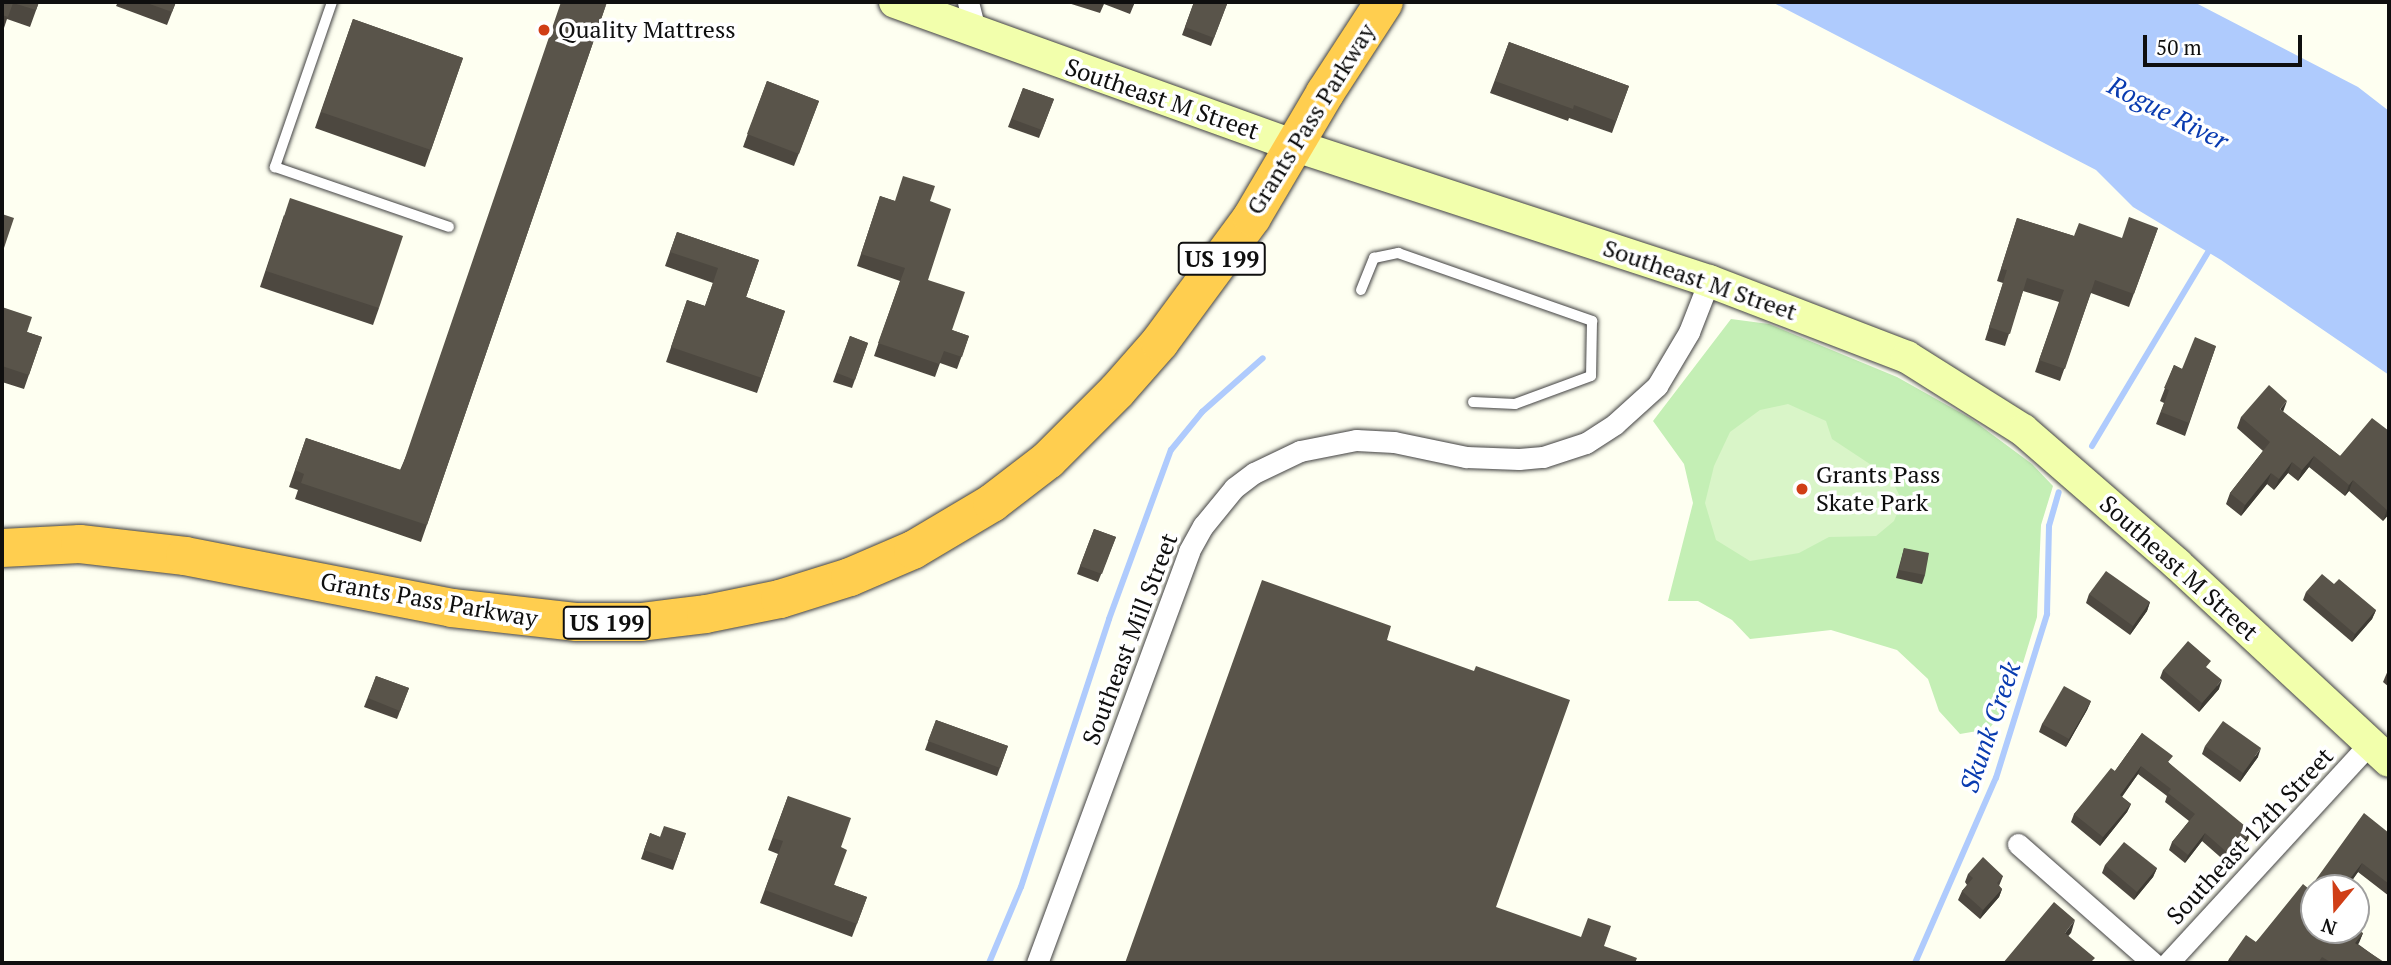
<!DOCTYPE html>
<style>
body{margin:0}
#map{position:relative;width:2391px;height:965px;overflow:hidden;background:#fefff1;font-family:"PT Serif",serif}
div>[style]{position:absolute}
.green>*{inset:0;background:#c4efb5}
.pitch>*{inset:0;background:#d9f5c8}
.water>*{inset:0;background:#afcbfd}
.stream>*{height:6px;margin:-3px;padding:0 3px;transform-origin:3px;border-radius:3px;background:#afcbfd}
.roads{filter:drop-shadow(0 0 2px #424242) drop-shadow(0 0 2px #424242)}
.lane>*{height:10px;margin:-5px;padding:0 5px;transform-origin:5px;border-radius:5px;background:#fff}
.street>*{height:21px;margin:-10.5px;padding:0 10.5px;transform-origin:10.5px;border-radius:10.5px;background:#fff}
.secondary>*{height:32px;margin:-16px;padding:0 16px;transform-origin:16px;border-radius:16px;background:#f2ffac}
.highway>*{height:38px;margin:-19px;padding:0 19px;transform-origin:19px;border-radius:19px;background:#ffce4f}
.wall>*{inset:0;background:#4d4840}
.shaded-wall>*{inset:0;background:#3e3b34}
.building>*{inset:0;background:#59544a}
.dots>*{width:19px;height:19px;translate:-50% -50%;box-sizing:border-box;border:4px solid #fff;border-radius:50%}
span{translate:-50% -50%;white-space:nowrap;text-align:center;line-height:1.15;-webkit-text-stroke:7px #fff;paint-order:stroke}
.shield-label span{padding:2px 5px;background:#fff;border:2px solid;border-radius:5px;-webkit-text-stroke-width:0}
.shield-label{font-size:23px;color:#0f0f0f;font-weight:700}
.poi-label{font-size:24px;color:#0f0f0f}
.left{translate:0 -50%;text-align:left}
.street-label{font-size:24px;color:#0f0f0f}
.water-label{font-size:26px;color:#093bb0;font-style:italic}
.frame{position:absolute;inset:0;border:4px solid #0f0f0f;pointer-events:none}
.north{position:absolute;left:2300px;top:874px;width:70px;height:70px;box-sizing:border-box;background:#fff;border:2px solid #9f9f9f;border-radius:50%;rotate:199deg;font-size:19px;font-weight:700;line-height:28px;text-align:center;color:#0f0f0f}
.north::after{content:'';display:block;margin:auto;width:24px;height:32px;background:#d03e16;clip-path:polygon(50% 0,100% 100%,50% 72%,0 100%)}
.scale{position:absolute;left:2143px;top:35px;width:159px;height:32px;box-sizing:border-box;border:4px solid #0f0f0f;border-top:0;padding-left:9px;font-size:21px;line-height:24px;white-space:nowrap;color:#0f0f0f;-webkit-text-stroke:5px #fff;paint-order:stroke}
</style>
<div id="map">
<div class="green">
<div style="clip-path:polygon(1731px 319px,1769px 324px,1897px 377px,1970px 418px,2032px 464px,2053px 486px,2041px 525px,2037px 617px,2012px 699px,1989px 729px,1960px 734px,1939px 711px,1928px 679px,1897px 650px,1831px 630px,1750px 639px,1732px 620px,1698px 601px,1668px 601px,1693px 503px,1684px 464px,1653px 421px)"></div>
</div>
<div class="pitch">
<div style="clip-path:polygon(1788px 404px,1826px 421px,1832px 439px,1891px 478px,1902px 501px,1894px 521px,1876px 536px,1829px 537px,1799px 553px,1750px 561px,1716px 540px,1705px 503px,1714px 466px,1730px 432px,1760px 410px)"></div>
</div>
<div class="water">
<div style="clip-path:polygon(1772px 2px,2194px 2px,2358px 87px,2389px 111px,2389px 375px,2221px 260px,2133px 207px,2096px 170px)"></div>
</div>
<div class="stream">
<div style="left:2092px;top:446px;width:232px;rotate:-59.1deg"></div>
<div style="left:989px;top:963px;width:82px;rotate:-67.2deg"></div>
<div style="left:1021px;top:887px;width:282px;rotate:-71.8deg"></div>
<div style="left:1109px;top:619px;width:180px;rotate:-69.9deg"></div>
<div style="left:1171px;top:450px;width:49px;rotate:-50.8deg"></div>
<div style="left:1202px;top:412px;width:81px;rotate:-41.5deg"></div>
<div style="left:1915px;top:963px;width:202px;rotate:-66.4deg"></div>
<div style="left:1996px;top:778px;width:172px;rotate:-72.7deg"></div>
<div style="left:2047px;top:614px;width:88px;rotate:-88.7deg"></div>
<div style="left:2049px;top:526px;width:35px;rotate:-74deg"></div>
</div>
<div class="roads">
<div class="lane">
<div style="left:332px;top:2px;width:175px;rotate:109.1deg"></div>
<div style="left:275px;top:167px;width:184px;rotate:19deg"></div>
<div style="left:1361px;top:290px;width:35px;rotate:-68deg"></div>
<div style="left:1374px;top:258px;width:25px;rotate:-12deg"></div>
<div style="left:1398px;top:253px;width:206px;rotate:19.3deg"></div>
<div style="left:1592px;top:321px;width:55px;rotate:91deg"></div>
<div style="left:1591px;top:376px;width:81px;rotate:159.8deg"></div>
<div style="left:1515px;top:404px;width:42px;rotate:-177.3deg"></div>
</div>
<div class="street">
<div style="left:968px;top:2px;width:29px;rotate:76deg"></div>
<div style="left:2018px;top:844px;width:180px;rotate:41.4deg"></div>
<div style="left:1037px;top:963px;width:439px;rotate:-69.7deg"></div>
<div style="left:1189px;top:551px;width:29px;rotate:-61deg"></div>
<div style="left:1203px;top:526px;width:49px;rotate:-50.8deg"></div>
<div style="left:1234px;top:488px;width:25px;rotate:-37deg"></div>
<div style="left:1254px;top:473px;width:51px;rotate:-25.6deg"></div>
<div style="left:1300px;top:451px;width:57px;rotate:-11.1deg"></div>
<div style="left:1356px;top:440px;width:38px;rotate:3deg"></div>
<div style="left:1394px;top:442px;width:74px;rotate:11.8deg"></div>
<div style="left:1466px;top:457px;width:53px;rotate:2.2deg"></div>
<div style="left:1519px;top:459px;width:24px;rotate:-5deg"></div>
<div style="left:1543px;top:457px;width:45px;rotate:-18deg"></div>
<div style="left:1586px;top:443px;width:35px;rotate:-33deg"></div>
<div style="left:1615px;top:424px;width:57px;rotate:-42.1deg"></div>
<div style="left:1657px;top:386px;width:63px;rotate:-59.3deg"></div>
<div style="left:1689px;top:332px;width:55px;rotate:-68.6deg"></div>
<div style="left:2168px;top:963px;width:299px;rotate:-47.4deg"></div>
</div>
<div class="secondary">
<div style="left:895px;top:2px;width:426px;rotate:19.8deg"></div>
<div style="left:1296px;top:146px;width:435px;rotate:18.1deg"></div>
<div style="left:1709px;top:281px;width:212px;rotate:21deg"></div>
<div style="left:1907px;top:357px;width:137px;rotate:32.2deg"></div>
<div style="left:2023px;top:430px;width:204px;rotate:41deg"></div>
<div style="left:2177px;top:564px;width:289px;rotate:42.9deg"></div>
</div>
<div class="highway">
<div style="left:2px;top:548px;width:78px;rotate:-2.9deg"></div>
<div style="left:80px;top:544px;width:106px;rotate:6.5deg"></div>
<div style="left:185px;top:556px;width:272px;rotate:11deg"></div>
<div style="left:452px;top:608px;width:126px;rotate:6.4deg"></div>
<div style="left:577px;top:622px;width:64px"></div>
<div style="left:641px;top:622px;width:65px;rotate:-7deg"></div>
<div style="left:706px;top:614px;width:76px;rotate:-11.5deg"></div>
<div style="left:780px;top:599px;width:73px;rotate:-17.4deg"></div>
<div style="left:850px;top:577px;width:69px;rotate:-23.2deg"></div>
<div style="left:913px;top:550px;width:92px;rotate:-30.7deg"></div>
<div style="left:992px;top:503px;width:71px;rotate:-37.5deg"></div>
<div style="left:1048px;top:460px;width:98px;rotate:-45deg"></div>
<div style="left:1117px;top:391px;width:65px;rotate:-48.7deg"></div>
<div style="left:1160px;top:342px;width:155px;rotate:-53.6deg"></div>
<div style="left:1252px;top:217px;width:144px;rotate:-59.5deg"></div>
<div style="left:1325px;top:93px;width:108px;rotate:-57deg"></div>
</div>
</div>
<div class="wall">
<div style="clip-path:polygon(2px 2px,39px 2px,30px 27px,7px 19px,2px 34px)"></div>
<div style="clip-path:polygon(118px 2px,176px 2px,167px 25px,116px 6px)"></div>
<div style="clip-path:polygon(607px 2px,421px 542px,295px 499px,298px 490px,289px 487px,306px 438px,400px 470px)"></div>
<div style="clip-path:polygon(1065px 2px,1135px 2px,1130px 14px,1104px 4px,1100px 13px)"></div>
<div style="clip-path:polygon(1194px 2px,1227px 4px,1211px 46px,1182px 35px)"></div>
<div style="clip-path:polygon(353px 19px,463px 58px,425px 167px,315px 128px)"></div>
<div style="clip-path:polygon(1509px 42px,1629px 86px,1612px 133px,1569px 118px,1568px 121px,1490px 93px)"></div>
<div style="clip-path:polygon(767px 81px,819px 101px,794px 166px,743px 147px)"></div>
<div style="clip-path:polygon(1023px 88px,1054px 99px,1039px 138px,1008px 127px)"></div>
<div style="clip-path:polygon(880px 196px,895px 201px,930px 201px,928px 280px,952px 330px,969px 336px,957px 369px,940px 363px,935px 377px,874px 356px,900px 281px,857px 266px)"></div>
<div style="clip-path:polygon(284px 215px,379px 308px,373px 325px,260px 287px)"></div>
<div style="clip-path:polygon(2017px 218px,2074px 236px,2122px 238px,2158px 228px,2129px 307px,2091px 293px,2060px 381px,2035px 372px,2059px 302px,2023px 291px,2005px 346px,1985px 340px,2003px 283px,1997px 281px)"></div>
<div style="clip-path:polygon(677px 232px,759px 260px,746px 297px,785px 311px,757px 393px,666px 362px,687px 300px,705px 306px,713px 283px,665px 266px)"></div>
<div style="clip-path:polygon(2px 307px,27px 332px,42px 337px,24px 389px,2px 382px)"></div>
<div style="clip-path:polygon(850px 336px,868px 343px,852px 388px,833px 382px)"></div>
<div style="clip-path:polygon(2216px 346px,2185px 436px,2156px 424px,2164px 403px,2160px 401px,2174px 365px,2182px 369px)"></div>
<div style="clip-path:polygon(2283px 412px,2340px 456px,2389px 431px,2389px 514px,2383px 521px,2349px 491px,2345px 496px,2309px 467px,2298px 481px,2288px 473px,2274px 490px,2267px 484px,2241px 516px,2226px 504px,2230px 493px,2263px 451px,2237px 428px,2241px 417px)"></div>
<div style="clip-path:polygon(1094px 529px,1116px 537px,1098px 582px,1077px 574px)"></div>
<div style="clip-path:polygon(1904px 548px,1925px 575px,1922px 584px,1896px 578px)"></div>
<div style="clip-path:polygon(2306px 592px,2376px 610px,2372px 619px,2352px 642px,2303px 600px)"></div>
<div style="clip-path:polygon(2089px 594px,2150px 602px,2147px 611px,2130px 635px,2086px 603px)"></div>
<div style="clip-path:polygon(2389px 668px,2389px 687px,2383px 682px)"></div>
<div style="clip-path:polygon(2209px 669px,2219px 689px,2199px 712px,2160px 678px,2163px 670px)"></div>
<div style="clip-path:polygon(376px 676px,409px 688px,397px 719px,364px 707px)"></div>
<div style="clip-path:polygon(2091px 701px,2087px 710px,2066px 747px,2039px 732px,2042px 724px)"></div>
<div style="clip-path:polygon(936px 720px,1008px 746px,997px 776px,925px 750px)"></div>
<div style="clip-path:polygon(2142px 733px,2170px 764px,2248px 840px,2227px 863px,2202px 841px,2185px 863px,2169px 850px,2172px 842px,2189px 821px,2165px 802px,2167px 796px,2138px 774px,2122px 797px,2131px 804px,2127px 812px,2100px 846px,2071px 822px,2074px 814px,2115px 771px)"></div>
<div style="clip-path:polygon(2205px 746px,2258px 757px,2240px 782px,2202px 754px)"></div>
<div style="clip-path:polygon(788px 796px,841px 847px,834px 885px,867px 897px,852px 937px,760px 903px,778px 854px,768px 850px)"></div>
<div style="clip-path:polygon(650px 833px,660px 837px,686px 833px,673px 870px,641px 859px)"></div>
<div style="clip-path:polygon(2389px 833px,2389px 896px,2358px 872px,2314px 930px,2363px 933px,2358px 944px,2384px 963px,2227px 963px,2229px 959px,2256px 942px,2309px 889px)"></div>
<div style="clip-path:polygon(2105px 865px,2157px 868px,2153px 877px,2134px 900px,2102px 873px)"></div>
<div style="clip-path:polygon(1968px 874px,2003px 876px,1999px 886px,2002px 889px,1999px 897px,1980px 919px,1958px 900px,1962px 891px,1967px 885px,1965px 882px)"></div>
</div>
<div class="shaded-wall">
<div style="clip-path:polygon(2287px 401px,2283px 412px,2280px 409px)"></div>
<div style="clip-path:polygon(2314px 456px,2309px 467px,2298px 481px,2302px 470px)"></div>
<div style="clip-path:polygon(2292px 462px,2288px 473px,2274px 490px,2279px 479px)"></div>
<div style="clip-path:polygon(2271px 473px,2267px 484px,2241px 516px,2245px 505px)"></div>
<div style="clip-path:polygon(2353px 480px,2349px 491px,2345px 496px,2349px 485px)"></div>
<div style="clip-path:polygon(2389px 507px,2389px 514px,2383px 521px,2387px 510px)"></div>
<div style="clip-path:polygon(2150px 602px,2147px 611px,2130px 635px,2133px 626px)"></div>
<div style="clip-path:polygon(2376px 610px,2372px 619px,2352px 642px,2355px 634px)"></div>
<div style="clip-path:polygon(2222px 680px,2219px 689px,2199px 712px,2202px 703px)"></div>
<div style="clip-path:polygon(2091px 701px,2087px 710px,2066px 747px,2069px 739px)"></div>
<div style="clip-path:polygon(2261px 748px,2258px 757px,2240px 782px,2243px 773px)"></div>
<div style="clip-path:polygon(2141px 766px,2138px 774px,2117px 803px,2120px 795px)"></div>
<div style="clip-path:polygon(2131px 804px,2127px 812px,2100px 846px,2103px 837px)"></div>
<div style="clip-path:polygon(2251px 831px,2248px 840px,2227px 863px,2230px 855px)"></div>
<div style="clip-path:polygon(2205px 833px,2202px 841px,2185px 863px,2188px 855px)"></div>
<div style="clip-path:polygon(2362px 863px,2358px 872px,2347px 888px,2343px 888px)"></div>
<div style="clip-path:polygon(2157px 868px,2153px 877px,2134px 900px,2137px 892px)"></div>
<div style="clip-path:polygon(2002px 889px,1999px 897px,1980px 919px,1983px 910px)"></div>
<div style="clip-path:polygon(2075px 920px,2071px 933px,2060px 945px,2065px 933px)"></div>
<div style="clip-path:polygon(2363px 933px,2359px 943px,2351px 952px,2355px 943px)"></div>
</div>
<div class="building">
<div style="clip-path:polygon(2px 2px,39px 2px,36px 10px,13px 3px,8px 17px,2px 15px)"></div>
<div style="clip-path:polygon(144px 2px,176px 2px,172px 12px)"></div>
<div style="clip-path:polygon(561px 2px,607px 2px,427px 525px,301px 483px,304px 474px,295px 470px,306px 438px,401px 470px)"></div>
<div style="clip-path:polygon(1125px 2px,1135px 2px,1133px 5px)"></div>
<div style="clip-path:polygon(1194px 2px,1221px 2px,1227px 4px,1214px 38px,1185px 27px)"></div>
<div style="clip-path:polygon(353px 19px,463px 58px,431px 150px,321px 112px)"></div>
<div style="clip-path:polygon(1509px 42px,1629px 86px,1616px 121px,1574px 105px,1573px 109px,1495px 81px)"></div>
<div style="clip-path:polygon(767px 81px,819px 101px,799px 154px,747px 134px)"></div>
<div style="clip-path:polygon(1023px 88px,1054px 99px,1042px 130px,1012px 119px)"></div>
<div style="clip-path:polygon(903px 176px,935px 186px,930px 201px,951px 209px,928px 280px,965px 292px,952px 330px,969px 336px,962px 357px,944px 351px,939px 364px,878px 343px,905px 268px,861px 254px,880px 196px,895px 201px)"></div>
<div style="clip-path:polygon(290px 198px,403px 236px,379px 308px,266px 271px)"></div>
<div style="clip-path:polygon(2px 214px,14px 218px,2px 254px)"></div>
<div style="clip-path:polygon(2129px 217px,2158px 228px,2134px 294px,2095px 280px,2065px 369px,2039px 360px,2064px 290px,2027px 278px,2010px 334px,1989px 327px,2007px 270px,2001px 269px,2017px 218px,2074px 236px,2079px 223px,2122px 238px)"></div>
<div style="clip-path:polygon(677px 232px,759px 260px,746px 297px,785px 311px,762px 378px,671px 347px,687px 300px,705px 306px,718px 268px,670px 252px)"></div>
<div style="clip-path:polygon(2px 307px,32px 317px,27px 332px,42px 337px,29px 375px,2px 366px)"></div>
<div style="clip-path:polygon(850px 336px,868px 343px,855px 380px,837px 373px)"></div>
<div style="clip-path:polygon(2195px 337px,2216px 346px,2189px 423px,2161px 412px,2169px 390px,2164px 388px,2174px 365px,2182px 369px)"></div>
<div style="clip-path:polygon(2269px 385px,2287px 401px,2280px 409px,2340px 456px,2372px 418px,2389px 431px,2389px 507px,2387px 510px,2353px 480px,2349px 485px,2314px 456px,2302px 470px,2292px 462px,2279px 479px,2271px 473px,2245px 505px,2230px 493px,2270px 442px,2241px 417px)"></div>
<div style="clip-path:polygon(1094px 529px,1116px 537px,1102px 574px,1080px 566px)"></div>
<div style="clip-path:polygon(1904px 548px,1929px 553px,1925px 575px,1899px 570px)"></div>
<div style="clip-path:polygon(2106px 571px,2150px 602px,2133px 626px,2089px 594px)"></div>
<div style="clip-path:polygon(2322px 574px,2334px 584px,2339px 579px,2376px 610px,2355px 634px,2306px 592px)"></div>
<div style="clip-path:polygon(1262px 580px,1391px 626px,1387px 640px,1474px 671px,1476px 666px,1570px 700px,1496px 907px,1581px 937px,1588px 918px,1611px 926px,1604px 946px,1637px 958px,1635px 963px,1125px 963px)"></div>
<div style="clip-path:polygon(2188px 641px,2211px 661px,2206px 667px,2222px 680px,2202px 703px,2163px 670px)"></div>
<div style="clip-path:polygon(376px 676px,409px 688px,400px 711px,368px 698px)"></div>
<div style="clip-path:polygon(2064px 686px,2091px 701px,2069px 739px,2042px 724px)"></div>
<div style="clip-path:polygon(936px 720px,1008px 746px,1000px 768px,928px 741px)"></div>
<div style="clip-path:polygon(2223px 721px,2261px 748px,2243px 773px,2205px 746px)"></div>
<div style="clip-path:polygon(2142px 733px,2173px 756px,2168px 762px,2251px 831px,2230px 855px,2205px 833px,2188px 855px,2172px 842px,2195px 814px,2168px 793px,2171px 789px,2141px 766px,2120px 795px,2131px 804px,2103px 837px,2074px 814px,2111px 768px,2115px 771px)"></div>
<div style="clip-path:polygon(788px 796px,851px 818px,841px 847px,847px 850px,834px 885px,867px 897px,857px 924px,765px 890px,783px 841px,773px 838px)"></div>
<div style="clip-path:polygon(2364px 813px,2389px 833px,2389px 884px,2362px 863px,2343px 888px,2314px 888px,2314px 930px,2356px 930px,2356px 928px,2363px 933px,2355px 943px,2384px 962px,2383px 963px,2332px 963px,2322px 957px,2318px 963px,2235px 963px,2229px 959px,2246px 935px,2256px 942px,2303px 884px,2309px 889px)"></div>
<div style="clip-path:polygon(664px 826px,686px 833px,676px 861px,644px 850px,650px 833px,660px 837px)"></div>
<div style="clip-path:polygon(2124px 842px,2157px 868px,2137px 892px,2105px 865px)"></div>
<div style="clip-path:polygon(1983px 857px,2003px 876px,1997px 883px,2002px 889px,1983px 910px,1962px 891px,1973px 878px,1968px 874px)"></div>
<div style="clip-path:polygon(2054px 902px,2075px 920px,2065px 933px,2095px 958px,2091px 962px,2093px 963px,2003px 963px)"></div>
</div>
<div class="dots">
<div style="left:544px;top:30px;background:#d03e16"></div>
<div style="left:1802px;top:489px;background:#d03e16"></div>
</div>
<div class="shield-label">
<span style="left:1222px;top:259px">US 199</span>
<span style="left:607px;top:623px">US 199</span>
</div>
<div class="poi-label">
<span class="left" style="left:558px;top:30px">Quality Mattress</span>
<span class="left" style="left:1816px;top:489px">Grants Pass<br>Skate Park</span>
</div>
<div class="street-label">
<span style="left:1162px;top:99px;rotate:19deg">Southeast M Street</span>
<span style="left:1311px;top:119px;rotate:-58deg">Grants Pass Parkway</span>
<span style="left:1700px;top:280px;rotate:19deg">Southeast M Street</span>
<span style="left:2179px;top:568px;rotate:42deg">Southeast M Street</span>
<span style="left:429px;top:600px;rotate:10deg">Grants Pass Parkway</span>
<span style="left:1130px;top:639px;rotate:-69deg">Southeast Mill Street</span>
<span style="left:2250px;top:836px;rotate:-47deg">Southeast 12th Street</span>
</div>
<div class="water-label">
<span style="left:2168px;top:113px;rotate:27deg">Rogue River</span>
<span style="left:1990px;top:727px;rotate:-71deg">Skunk Creek</span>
</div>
<div class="frame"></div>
<div class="north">N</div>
<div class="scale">50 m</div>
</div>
